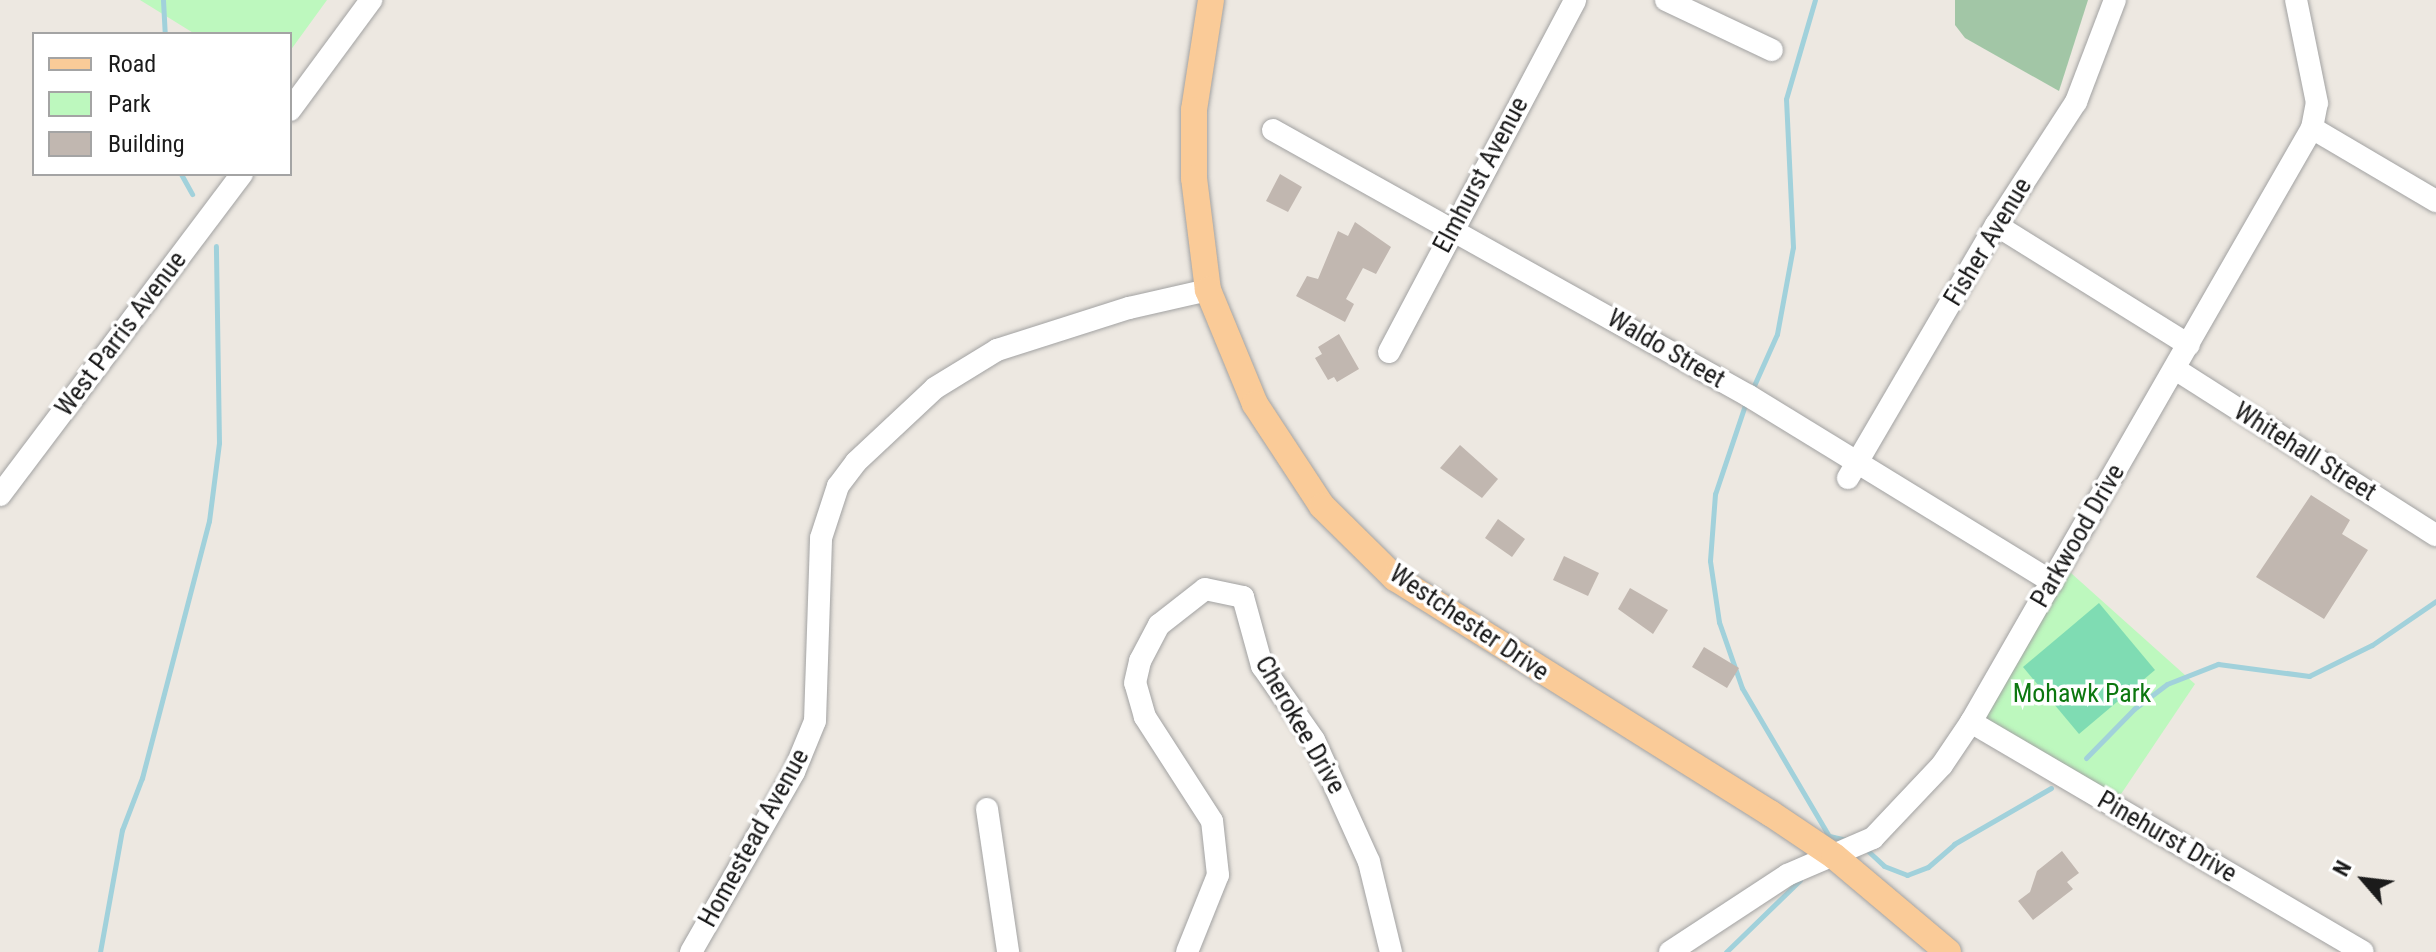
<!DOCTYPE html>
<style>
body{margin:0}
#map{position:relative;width:2436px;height:952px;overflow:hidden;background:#ede8e1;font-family:"Roboto Condensed",sans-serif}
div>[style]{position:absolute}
.cemetery>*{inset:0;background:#a2c6a6}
.park>*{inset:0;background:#bdf8be}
.pitch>*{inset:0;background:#7fdcb3}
.stream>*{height:5px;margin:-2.5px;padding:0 2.5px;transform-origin:2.5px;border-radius:2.5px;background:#a1d1db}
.building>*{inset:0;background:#c1b7b0}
.roads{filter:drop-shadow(0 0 2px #a2a2a2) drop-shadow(0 0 2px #a2a2a2)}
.minor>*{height:22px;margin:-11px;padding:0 11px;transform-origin:11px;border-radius:11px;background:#fff}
.major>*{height:26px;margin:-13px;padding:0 13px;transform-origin:13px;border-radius:13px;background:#facb98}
span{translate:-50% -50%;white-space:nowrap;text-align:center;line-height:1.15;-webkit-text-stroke:7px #fff;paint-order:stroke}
.street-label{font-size:26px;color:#1b1b1b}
.park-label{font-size:26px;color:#0c770f}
.legend{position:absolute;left:32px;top:32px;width:260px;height:144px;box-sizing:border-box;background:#fff;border:2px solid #a4a4a4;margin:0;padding:10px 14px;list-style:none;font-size:24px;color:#1b1b1b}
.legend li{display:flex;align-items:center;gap:16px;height:40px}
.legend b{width:40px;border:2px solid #a4a4a4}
.north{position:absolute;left:2324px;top:840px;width:80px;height:80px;-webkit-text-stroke:6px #fff;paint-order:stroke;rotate:298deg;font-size:22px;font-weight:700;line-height:32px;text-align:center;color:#1b1b1b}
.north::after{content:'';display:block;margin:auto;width:28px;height:36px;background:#1b1b1b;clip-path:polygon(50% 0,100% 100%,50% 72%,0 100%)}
</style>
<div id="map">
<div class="cemetery">
<div style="clip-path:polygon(1955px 0,2088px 0,2059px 91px,1965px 38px,1955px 25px)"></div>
</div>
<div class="park">
<div style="clip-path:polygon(140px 0,327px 0,290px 51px,290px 34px,195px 34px)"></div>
<div style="clip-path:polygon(2062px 565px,2195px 684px,2113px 806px,1971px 722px)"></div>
</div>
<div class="pitch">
<div style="clip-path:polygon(2099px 603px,2155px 670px,2079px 734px,2023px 667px)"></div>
</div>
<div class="stream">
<div style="left:163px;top:0;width:34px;rotate:87deg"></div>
<div style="left:181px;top:174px;width:23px;rotate:61deg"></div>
<div style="left:1752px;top:390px;width:61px;rotate:-65.9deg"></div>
<div style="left:1777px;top:334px;width:88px;rotate:-79.6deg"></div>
<div style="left:1793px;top:247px;width:148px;rotate:-92.7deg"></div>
<div style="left:1786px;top:99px;width:103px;rotate:-73.7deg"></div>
<div style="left:1746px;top:402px;width:97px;rotate:108.6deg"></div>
<div style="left:1715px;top:494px;width:67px;rotate:94.3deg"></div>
<div style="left:1710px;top:561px;width:62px;rotate:81.6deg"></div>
<div style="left:1719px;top:622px;width:70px;rotate:70.8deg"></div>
<div style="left:1742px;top:688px;width:172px;rotate:59.6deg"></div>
<div style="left:2086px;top:758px;width:69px;rotate:-45.6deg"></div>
<div style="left:2134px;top:709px;width:41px;rotate:-37.1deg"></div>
<div style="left:2167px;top:684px;width:55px;rotate:-21.4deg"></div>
<div style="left:2218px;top:664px;width:92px;rotate:7.5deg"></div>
<div style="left:2309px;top:676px;width:70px;rotate:-26.2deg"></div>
<div style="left:2372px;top:645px;width:78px;rotate:-34.5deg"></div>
<div style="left:1829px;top:836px;width:18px;rotate:13deg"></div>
<div style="left:1867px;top:850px;width:23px;rotate:43deg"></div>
<div style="left:1884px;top:866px;width:25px;rotate:21deg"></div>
<div style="left:1907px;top:875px;width:22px;rotate:-21deg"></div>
<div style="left:1928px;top:867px;width:35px;rotate:-41deg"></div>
<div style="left:1954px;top:844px;width:112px;rotate:-30deg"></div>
<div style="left:100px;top:952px;width:124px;rotate:-79.8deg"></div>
<div style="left:122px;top:830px;width:56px;rotate:-69deg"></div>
<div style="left:142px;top:778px;width:266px;rotate:-75.4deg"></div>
<div style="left:209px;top:521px;width:79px;rotate:-82.7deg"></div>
<div style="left:219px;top:443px;width:197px;rotate:-90.9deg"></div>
<div style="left:1726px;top:952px;width:103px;rotate:-44.2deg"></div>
</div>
<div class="building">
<div style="clip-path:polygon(1280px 174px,1302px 187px,1288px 212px,1266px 201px)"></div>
<div style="clip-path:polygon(1355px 222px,1391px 247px,1376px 274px,1363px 268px,1346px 299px,1354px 304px,1345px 322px,1296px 296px,1307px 276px,1318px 279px,1338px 231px,1348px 236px)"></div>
<div style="clip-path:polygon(1339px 334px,1359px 369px,1337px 382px,1334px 377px,1328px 380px,1315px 358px,1322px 354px,1318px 347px)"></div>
<div style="clip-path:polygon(1460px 445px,1498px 479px,1482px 498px,1440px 468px)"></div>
<div style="clip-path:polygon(2311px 495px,2350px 520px,2342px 534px,2368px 550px,2324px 619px,2256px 577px)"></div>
<div style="clip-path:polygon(1498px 519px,1525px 539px,1512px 557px,1485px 538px)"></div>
<div style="clip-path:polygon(1564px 556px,1599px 573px,1588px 596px,1553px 580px)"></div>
<div style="clip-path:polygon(1630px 588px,1668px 610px,1653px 634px,1618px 609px)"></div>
<div style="clip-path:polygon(1704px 647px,1739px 668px,1727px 688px,1692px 667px)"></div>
<div style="clip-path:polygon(2062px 851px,2079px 873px,2067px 882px,2073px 889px,2033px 920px,2018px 901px,2030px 892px,2037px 871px)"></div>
</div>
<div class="roads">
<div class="minor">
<div style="left:1666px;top:0;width:117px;rotate:25.3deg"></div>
<div style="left:290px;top:110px;width:137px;rotate:-53.6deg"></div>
<div style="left:2312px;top:128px;width:144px;rotate:30.5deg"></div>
<div style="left:1273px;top:130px;width:545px;rotate:29.2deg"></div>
<div style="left:1749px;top:396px;width:356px;rotate:31.5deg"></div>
<div style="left:1996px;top:225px;width:227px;rotate:31.9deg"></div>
<div style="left:1389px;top:352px;width:398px;rotate:-62.1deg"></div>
<div style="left:2175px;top:369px;width:309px;rotate:32.5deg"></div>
<div style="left:1848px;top:478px;width:293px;rotate:-59.7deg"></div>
<div style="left:1996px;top:225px;width:147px;rotate:-57deg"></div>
<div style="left:2076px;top:102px;width:109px;rotate:-69.1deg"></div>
<div style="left:0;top:495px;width:402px;rotate:-53deg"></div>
<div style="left:1971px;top:722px;width:454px;rotate:30.4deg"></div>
<div style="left:987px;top:809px;width:145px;rotate:81.6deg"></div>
<div style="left:691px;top:952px;width:207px;rotate:-60.2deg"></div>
<div style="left:794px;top:772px;width:55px;rotate:-67.6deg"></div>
<div style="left:815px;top:721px;width:183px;rotate:-88.1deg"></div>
<div style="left:821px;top:538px;width:55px;rotate:-71.9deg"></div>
<div style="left:838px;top:486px;width:30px;rotate:-53deg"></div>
<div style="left:856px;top:462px;width:108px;rotate:-43.1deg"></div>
<div style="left:935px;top:388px;width:73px;rotate:-31.5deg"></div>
<div style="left:997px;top:350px;width:139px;rotate:-17.7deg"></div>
<div style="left:1129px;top:308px;width:81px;rotate:-12.8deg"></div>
<div style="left:1187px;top:952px;width:83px;rotate:-68.1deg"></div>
<div style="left:1218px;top:875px;width:54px;rotate:-96.3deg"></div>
<div style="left:1212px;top:821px;width:124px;rotate:-122.8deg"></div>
<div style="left:1145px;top:717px;width:35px;rotate:-106deg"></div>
<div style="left:1135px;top:683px;width:23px;rotate:-77deg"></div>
<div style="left:1140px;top:661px;width:41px;rotate:-62.2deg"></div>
<div style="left:1159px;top:625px;width:58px;rotate:-38deg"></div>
<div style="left:1205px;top:589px;width:39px;rotate:12deg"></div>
<div style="left:1243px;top:597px;width:72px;rotate:74.6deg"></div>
<div style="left:1262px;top:666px;width:90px;rotate:54.9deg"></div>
<div style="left:1314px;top:740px;width:134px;rotate:65.7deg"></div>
<div style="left:1369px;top:862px;width:93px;rotate:76.3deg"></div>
<div style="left:1670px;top:952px;width:140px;rotate:-33.3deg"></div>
<div style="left:1787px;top:875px;width:94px;rotate:-23.3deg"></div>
<div style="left:1873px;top:838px;width:100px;rotate:-46.6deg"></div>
<div style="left:1942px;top:765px;width:52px;rotate:-56deg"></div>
<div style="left:1971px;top:722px;width:685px;rotate:-60.14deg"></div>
<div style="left:2312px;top:128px;width:25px;rotate:-79deg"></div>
<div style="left:2317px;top:103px;width:105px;rotate:-101.5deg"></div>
</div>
<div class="major">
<div style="left:1211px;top:0;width:111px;rotate:98.8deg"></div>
<div style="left:1194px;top:110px;width:68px;rotate:90deg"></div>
<div style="left:1194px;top:178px;width:113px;rotate:82.9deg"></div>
<div style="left:1208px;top:290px;width:123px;rotate:67.6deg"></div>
<div style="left:1255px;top:404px;width:122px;rotate:56.7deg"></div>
<div style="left:1322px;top:506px;width:103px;rotate:44.6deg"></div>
<div style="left:1395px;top:578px;width:443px;rotate:32.1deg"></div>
<div style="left:1770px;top:813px;width:77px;rotate:33.9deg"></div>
<div style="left:1834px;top:856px;width:149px;rotate:40.1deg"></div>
</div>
</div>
<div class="street-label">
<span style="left:1481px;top:175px;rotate:-62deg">Elmhurst Avenue</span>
<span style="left:1988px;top:242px;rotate:-59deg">Fisher Avenue</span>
<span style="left:121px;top:334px;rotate:-53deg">West Parris Avenue</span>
<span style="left:1666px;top:349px;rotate:30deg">Waldo Street</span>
<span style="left:2305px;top:452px;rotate:32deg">Whitehall Street</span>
<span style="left:2078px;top:536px;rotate:-60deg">Parkwood Drive</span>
<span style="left:1469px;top:623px;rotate:34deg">Westchester Drive</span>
<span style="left:1300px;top:725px;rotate:60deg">Cherokee Drive</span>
<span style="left:2167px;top:837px;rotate:30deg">Pinehurst Drive</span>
<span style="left:754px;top:838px;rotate:-61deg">Homestead Avenue</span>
</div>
<div class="park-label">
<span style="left:2082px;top:694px">Mohawk Park</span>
</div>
<ul class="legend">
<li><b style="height:10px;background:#facb98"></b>Road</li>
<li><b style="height:22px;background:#bdf8be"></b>Park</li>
<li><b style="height:22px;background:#c1b7b0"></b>Building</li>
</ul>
<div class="north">N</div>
</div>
